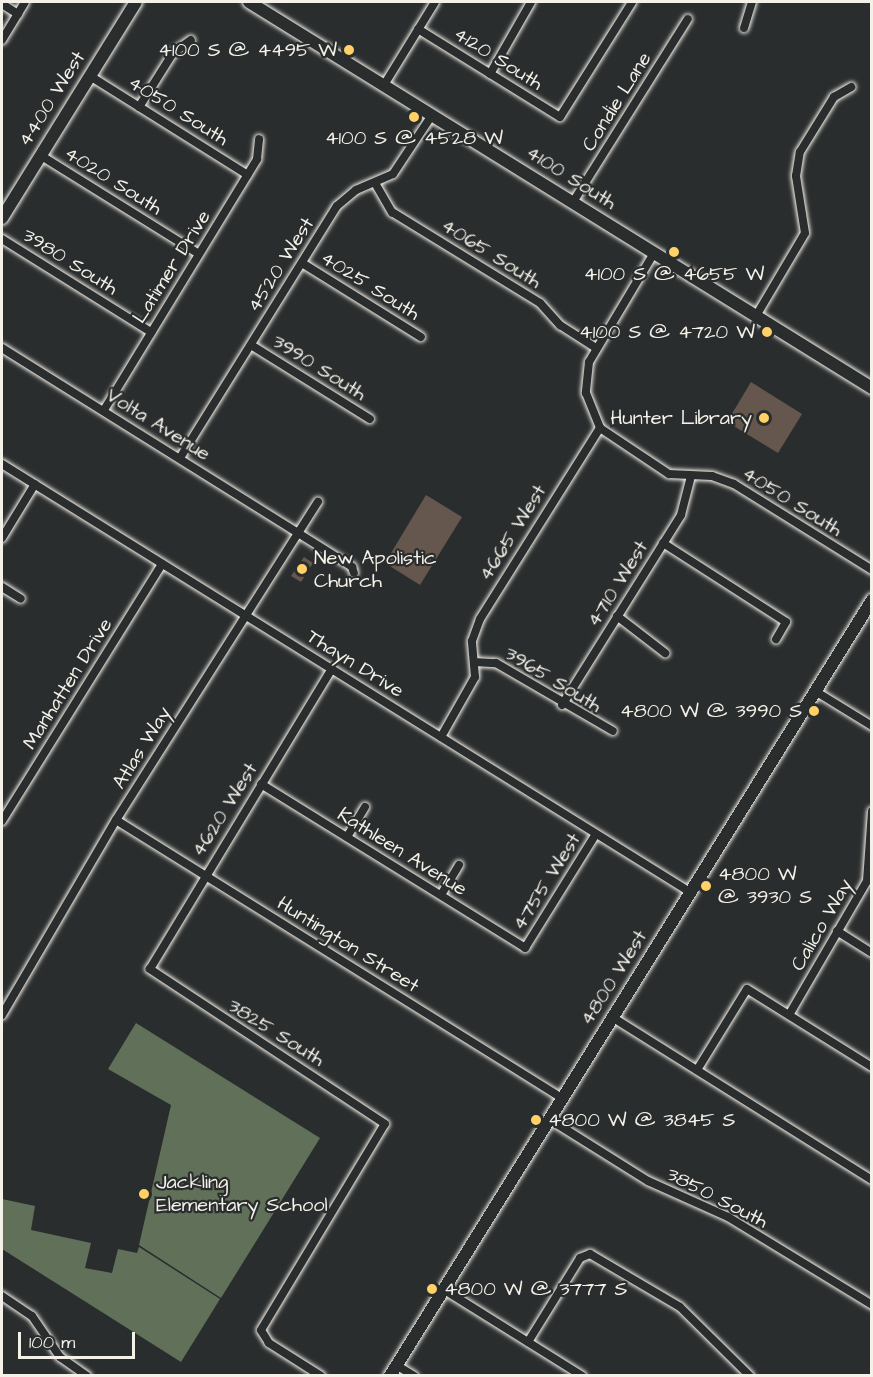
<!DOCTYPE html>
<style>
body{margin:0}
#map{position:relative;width:873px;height:1377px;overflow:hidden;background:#2a2d2e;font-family:"Architects Daughter",sans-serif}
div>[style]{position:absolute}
.green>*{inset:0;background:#617058}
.building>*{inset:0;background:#66574e}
.roads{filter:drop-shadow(0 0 2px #f4f1e8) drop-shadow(0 0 2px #f4f1e8)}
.street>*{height:8px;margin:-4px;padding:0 4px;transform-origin:4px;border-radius:4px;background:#2a2d2e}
.secondary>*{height:12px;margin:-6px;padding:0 6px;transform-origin:6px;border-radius:6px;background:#2a2d2e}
.dots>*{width:16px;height:16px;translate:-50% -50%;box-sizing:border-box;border:3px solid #2a2d2e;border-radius:50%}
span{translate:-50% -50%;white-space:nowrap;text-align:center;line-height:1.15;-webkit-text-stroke:4.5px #2a2d2e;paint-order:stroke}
.poi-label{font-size:20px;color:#f4f1e8}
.right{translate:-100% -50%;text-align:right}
.left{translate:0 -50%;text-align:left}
.street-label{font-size:20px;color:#f4f1e8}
.frame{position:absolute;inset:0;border:3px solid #f4f1e8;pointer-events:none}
.scale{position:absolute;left:18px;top:1332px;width:117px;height:27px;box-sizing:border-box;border:3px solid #f4f1e8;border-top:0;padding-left:8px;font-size:18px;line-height:21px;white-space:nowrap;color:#f4f1e8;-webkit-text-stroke:4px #2a2d2e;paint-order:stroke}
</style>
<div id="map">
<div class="green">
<div style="clip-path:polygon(136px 1023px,320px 1138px,221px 1298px,139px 1245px,171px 1105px,108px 1069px)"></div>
<div style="clip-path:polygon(2px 1199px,35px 1206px,31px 1230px,91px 1243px,85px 1268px,112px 1273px,118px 1249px,137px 1253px,139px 1247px,220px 1299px,181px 1362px,2px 1249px)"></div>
</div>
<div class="building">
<div style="clip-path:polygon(751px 382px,802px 414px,778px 453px,727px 422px)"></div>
<div style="clip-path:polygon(426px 495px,462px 517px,420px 585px,385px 563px)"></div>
<div style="clip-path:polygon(304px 557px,313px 563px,301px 582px,291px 576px)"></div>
</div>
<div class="roads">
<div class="street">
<div style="left:2px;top:4px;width:19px;rotate:32deg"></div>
<div style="left:744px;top:28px;width:27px;rotate:-73deg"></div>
<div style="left:418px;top:29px;width:167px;rotate:31.8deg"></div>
<div style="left:560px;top:117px;width:136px;rotate:-57.9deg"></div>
<div style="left:2px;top:40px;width:44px;rotate:-58.8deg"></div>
<div style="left:490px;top:74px;width:83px;rotate:-60.3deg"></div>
<div style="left:90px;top:76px;width:186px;rotate:32.1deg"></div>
<div style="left:384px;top:85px;width:97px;rotate:-58.4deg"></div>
<div style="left:139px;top:107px;width:64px;rotate:-57.8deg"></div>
<div style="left:173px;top:53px;width:22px;rotate:-36deg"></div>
<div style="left:40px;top:155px;width:187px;rotate:31.9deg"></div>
<div style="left:375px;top:183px;width:34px;rotate:60deg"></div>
<div style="left:392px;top:212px;width:174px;rotate:31.6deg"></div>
<div style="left:540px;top:303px;width:30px;rotate:48deg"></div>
<div style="left:560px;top:325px;width:43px;rotate:32.6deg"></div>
<div style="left:573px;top:202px;width:216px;rotate:-57.9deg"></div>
<div style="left:2px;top:239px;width:176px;rotate:32deg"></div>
<div style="left:654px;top:253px;width:127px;rotate:120.8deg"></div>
<div style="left:589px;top:362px;width:31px;rotate:96deg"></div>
<div style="left:586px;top:393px;width:38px;rotate:68deg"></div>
<div style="left:600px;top:428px;width:83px;rotate:33.7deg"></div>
<div style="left:669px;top:474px;width:43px;rotate:2.7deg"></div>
<div style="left:712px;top:476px;width:23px;rotate:20deg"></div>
<div style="left:734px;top:484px;width:163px;rotate:31.9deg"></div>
<div style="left:302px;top:263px;width:140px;rotate:31.9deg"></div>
<div style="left:756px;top:316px;width:96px;rotate:-59.4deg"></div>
<div style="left:805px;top:233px;width:58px;rotate:-99deg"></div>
<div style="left:796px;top:176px;width:24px;rotate:-81deg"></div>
<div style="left:800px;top:152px;width:65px;rotate:-58.3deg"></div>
<div style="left:834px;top:97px;width:20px;rotate:-30deg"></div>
<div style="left:251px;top:345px;width:140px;rotate:31.9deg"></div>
<div style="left:2px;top:348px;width:413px;rotate:32deg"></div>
<div style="left:352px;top:567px;width:6px;rotate:72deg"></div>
<div style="left:104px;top:410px;width:294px;rotate:-58.6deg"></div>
<div style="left:257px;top:159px;width:20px;rotate:-84deg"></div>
<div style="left:180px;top:458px;width:297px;rotate:-58.1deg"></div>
<div style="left:337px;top:206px;width:25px;rotate:-40deg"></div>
<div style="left:356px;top:190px;width:40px;rotate:-23.4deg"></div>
<div style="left:393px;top:174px;width:71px;rotate:-56.5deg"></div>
<div style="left:2px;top:464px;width:810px;rotate:31.89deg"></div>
<div style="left:2px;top:538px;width:63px;rotate:-58.6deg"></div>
<div style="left:663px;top:543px;width:146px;rotate:32.7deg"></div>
<div style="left:786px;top:622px;width:20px;rotate:120deg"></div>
<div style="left:2px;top:587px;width:22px;rotate:32deg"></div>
<div style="left:617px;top:616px;width:61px;rotate:37.6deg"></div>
<div style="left:474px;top:662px;width:22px;rotate:3deg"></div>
<div style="left:496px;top:663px;width:135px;rotate:30.2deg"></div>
<div style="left:815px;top:691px;width:67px;rotate:31.6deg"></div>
<div style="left:562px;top:705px;width:224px;rotate:-57.9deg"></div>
<div style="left:681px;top:515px;width:40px;rotate:-75.6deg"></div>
<div style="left:441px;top:737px;width:69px;rotate:-60.5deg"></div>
<div style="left:475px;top:677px;width:36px;rotate:-95deg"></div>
<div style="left:472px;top:641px;width:23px;rotate:-70deg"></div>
<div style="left:480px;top:619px;width:226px;rotate:-57.9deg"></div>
<div style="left:261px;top:784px;width:311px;rotate:31.8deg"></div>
<div style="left:525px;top:948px;width:134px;rotate:-58.1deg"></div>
<div style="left:116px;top:820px;width:526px;rotate:31.94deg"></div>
<div style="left:2px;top:821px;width:303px;rotate:-58.1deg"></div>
<div style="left:347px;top:837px;width:35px;rotate:-59deg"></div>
<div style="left:441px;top:895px;width:35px;rotate:-59deg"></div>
<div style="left:837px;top:931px;width:41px;rotate:32.2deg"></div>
<div style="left:2px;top:1015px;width:226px;rotate:-59.7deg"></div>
<div style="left:116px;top:820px;width:377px;rotate:-57.6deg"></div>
<div style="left:789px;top:1015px;width:155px;rotate:-59.8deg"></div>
<div style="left:867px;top:881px;width:70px;rotate:-85.9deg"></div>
<div style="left:612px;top:1017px;width:307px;rotate:32.1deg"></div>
<div style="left:697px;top:1070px;width:95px;rotate:-58.3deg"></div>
<div style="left:747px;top:989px;width:147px;rotate:32deg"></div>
<div style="left:549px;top:1119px;width:117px;rotate:32.1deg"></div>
<div style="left:648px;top:1181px;width:88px;rotate:24.2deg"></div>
<div style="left:728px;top:1217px;width:169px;rotate:31.4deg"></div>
<div style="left:443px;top:1289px;width:164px;rotate:32deg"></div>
<div style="left:2px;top:1296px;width:36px;rotate:34deg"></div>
<div style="left:32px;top:1316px;width:50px;rotate:55.7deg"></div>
<div style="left:60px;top:1357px;width:33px;rotate:35deg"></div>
<div style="left:528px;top:1342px;width:99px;rotate:-58.2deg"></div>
<div style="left:580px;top:1258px;width:11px;rotate:-22deg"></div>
<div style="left:590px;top:1254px;width:104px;rotate:30.5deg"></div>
<div style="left:680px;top:1307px;width:98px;rotate:44.6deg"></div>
<div style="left:396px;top:1365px;width:21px;rotate:31deg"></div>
<div style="left:321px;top:1376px;width:62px;rotate:-147.6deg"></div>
<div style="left:269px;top:1343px;width:15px;rotate:-122deg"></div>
<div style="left:261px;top:1330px;width:240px;rotate:-59deg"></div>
<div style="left:385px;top:1124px;width:282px;rotate:-146.6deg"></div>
<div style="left:150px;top:969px;width:351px;rotate:-58.8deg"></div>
</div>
<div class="secondary">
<div style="left:249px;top:2px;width:733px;rotate:31.78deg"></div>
<div style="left:2px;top:218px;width:254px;rotate:-58.2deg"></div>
<div style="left:390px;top:1376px;width:914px;rotate:-58.15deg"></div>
</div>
</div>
<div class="dots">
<div style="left:349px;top:50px;background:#ffd166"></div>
<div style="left:414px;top:117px;background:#ffd166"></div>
<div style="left:674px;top:252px;background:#ffd166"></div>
<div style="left:767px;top:332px;background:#ffd166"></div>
<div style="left:764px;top:418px;background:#ffd166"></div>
<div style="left:302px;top:569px;background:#ffd166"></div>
<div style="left:814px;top:711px;background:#ffd166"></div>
<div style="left:706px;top:886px;background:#ffd166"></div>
<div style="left:536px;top:1120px;background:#ffd166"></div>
<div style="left:144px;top:1194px;background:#ffd166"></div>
<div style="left:432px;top:1289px;background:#ffd166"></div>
</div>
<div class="poi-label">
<span class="right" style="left:337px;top:50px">4100 S @ 4495 W</span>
<span style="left:414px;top:138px">4100 S @ 4528 W</span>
<span style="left:674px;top:274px">4100 S @ 4655 W</span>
<span class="right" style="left:755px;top:332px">4100 S @ 4720 W</span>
<span class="right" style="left:752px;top:418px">Hunter Library</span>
<span class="left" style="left:314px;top:570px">New Apolistic<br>Church</span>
<span class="right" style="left:802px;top:711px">4800 W @ 3990 S</span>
<span class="left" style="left:718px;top:886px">4800 W<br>@ 3930 S</span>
<span class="left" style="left:548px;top:1120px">4800 W @ 3845 S</span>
<span class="left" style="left:156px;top:1194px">Jackling<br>Elementary School</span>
<span class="left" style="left:444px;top:1289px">4800 W @ 3777 S</span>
</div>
<div class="street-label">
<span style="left:498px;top:59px;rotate:32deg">4120 South</span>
<span style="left:52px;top:99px;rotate:-58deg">4400 West</span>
<span style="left:617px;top:102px;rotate:-58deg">Condie Lane</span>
<span style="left:178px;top:111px;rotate:32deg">4050 South</span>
<span style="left:571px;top:178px;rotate:32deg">4100 South</span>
<span style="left:113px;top:181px;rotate:32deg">4020 South</span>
<span style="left:491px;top:254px;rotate:32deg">4065 South</span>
<span style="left:70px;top:262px;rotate:32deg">3980 South</span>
<span style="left:281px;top:265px;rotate:-58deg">4520 West</span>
<span style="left:172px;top:267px;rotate:-58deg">Latimer Drive</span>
<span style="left:370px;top:286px;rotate:32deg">4025 South</span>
<span style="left:319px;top:368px;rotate:32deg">3990 South</span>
<span style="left:158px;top:425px;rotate:32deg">Volta Avenue</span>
<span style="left:792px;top:502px;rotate:32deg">4050 South</span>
<span style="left:513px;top:533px;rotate:-58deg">4665 West</span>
<span style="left:618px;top:584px;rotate:-58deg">4710 West</span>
<span style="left:355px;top:664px;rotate:32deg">Thayn Drive</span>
<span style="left:553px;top:680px;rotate:31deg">3965 South</span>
<span style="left:68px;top:684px;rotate:-58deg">Manhatten Drive</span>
<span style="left:142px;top:748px;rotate:-58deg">Atlas Way</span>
<span style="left:225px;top:810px;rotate:-58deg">4620 West</span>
<span style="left:402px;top:852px;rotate:32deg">Kathleen Avenue</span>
<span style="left:547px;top:882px;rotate:-58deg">4755 West</span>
<span style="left:822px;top:925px;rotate:-60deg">Calico Way</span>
<span style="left:348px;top:945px;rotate:32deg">Huntington Street</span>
<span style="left:614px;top:978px;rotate:-58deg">4800 West</span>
<span style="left:276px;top:1033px;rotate:32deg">3825 South</span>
<span style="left:717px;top:1198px;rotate:27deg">3850 South</span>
</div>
<div class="frame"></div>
<div class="scale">100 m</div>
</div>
